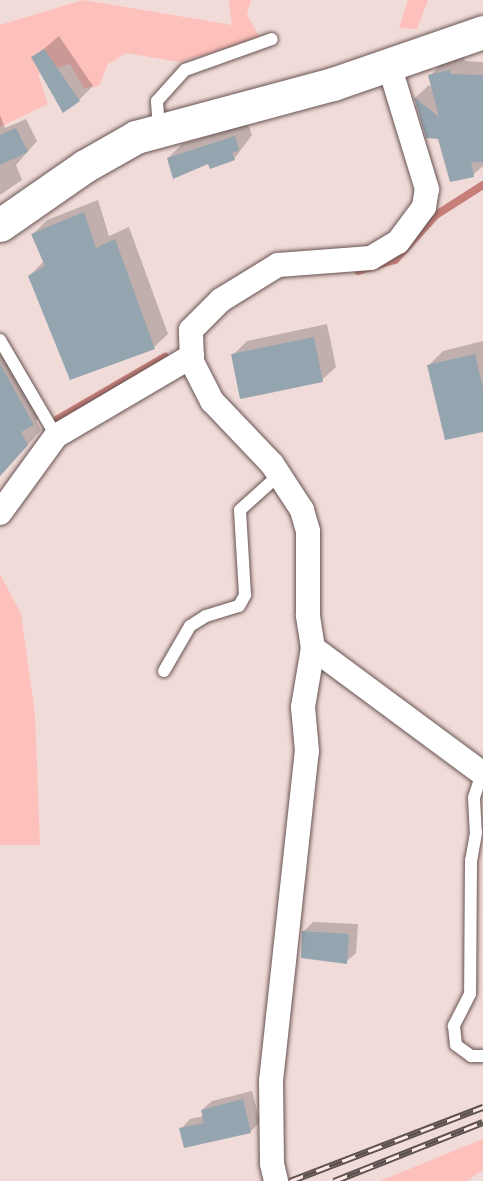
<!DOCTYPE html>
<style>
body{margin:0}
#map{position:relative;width:483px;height:1181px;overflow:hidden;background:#f1dbd8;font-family:Roboto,sans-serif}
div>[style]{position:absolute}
.green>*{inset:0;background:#fec0bb}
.shadow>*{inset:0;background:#0003}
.stream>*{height:8px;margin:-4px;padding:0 4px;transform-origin:4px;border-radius:4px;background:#c77e79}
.building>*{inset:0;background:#94a5b0}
.roads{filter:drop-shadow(0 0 2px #665352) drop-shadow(0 0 2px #665352)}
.lane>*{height:12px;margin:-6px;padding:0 6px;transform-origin:6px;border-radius:6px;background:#fff}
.street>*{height:24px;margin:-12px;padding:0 12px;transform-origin:12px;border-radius:12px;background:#fff}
.secondary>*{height:33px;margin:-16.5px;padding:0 16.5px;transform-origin:16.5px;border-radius:16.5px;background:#fff}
.rail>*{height:7px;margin-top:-3.5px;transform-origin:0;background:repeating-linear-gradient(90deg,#fee8e5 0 14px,#5d5150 0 28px);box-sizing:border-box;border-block:2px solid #5d5150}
span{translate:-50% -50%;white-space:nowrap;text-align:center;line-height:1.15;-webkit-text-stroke:4.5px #fee8e5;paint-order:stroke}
</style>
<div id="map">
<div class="green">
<div style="clip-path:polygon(83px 0,232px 25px,229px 0,251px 0,247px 15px,261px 39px,179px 62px,127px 53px,108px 64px,99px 86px,84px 88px,70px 64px,38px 74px,48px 104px,0 127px,0 25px)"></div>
<div style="clip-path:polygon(408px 0,428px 0,417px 29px,399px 28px)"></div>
<div style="clip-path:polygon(0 574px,21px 614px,35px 714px,40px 845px,0 845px)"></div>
<div style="clip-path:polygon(483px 1139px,483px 1170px,467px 1181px,380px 1181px)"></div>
</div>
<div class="shadow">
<div style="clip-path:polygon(59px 36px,93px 86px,79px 100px,33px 58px)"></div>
<div style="clip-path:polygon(464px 57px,465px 61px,483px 62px,483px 166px,473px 175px,439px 138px,427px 137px,415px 98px,429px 85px,433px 88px,430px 76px,443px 62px)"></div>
<div style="clip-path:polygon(0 115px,5px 128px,26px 119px,37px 141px,16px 165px,22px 180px,0 195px)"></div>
<div style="clip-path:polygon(248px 124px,252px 135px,234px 159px,209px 162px,168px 158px,182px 144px)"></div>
<div style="clip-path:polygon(98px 200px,109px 236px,129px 227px,168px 334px,154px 347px,29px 276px,44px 261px,33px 234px,47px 220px)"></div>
<div style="clip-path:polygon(327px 324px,336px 367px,322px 380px,233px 355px,247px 341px)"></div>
<div style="clip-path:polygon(7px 339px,47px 410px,36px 421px,41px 430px,0 476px,0 342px)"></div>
<div style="clip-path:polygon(483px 341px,483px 429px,429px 365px,443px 351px)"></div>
<div style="clip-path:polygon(313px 922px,358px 924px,356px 953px,346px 962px,303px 932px)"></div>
<div style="clip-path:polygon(252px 1091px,260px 1122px,250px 1132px,181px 1129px,190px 1119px,204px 1116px,202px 1110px,212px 1101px)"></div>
</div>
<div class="stream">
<div style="left:358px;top:271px;width:39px;rotate:-17deg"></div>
<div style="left:395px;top:260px;width:61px;rotate:-47.7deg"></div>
<div style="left:436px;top:215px;width:56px;rotate:-32.6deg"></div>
<div style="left:58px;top:419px;width:124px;rotate:-30.1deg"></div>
</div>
<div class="building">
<div style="clip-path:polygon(44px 49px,80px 101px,63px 113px,31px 57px)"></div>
<div style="clip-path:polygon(450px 70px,451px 74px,483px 75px,483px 162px,471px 162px,474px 177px,450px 182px,438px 139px,426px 138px,414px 97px,439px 117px,428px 75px)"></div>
<div style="clip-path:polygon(16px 128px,28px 152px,0 165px,0 135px)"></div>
<div style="clip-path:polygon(235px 136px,239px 150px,232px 153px,235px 160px,210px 169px,208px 164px,173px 179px,167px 158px)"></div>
<div style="clip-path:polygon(84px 212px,96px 248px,115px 239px,155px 349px,70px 380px,28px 276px,45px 266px,31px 234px)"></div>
<div style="clip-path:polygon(314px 337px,323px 382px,240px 399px,231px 354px)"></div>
<div style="clip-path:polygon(475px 354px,483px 388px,483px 432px,445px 440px,427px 365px)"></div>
<div style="clip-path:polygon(0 364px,34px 425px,21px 432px,28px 445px,0 476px)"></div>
<div style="clip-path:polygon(302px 931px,349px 934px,347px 964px,301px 958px)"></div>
<div style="clip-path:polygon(243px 1099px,251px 1133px,184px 1148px,179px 1128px,204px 1123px,201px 1110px)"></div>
</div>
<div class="roads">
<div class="lane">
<div style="left:159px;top:130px;width:29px;rotate:-94deg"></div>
<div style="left:157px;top:101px;width:42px;rotate:-47.9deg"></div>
<div style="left:185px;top:70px;width:92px;rotate:-19.6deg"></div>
<div style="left:0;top:340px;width:111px;rotate:59.7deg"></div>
<div style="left:164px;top:671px;width:52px;rotate:-60deg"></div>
<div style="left:190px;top:626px;width:19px;rotate:-32deg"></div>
<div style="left:206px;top:616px;width:34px;rotate:-17deg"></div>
<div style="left:239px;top:606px;width:13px;rotate:-61deg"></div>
<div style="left:245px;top:595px;width:85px;rotate:-93.4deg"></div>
<div style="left:240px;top:510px;width:54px;rotate:-42deg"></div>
<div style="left:482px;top:773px;width:26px;rotate:108deg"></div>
<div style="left:474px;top:798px;width:35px;rotate:87deg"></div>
<div style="left:476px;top:833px;width:27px;rotate:100deg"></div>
<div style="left:471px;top:860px;width:134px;rotate:90.4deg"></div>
<div style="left:470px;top:994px;width:36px;rotate:117deg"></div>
<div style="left:454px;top:1026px;width:19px;rotate:84deg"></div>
<div style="left:456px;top:1045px;width:19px;rotate:36deg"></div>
<div style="left:471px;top:1056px;width:12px"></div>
</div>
<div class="street">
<div style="left:0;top:513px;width:95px;rotate:-54deg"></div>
<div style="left:56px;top:436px;width:158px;rotate:-30.5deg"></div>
<div style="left:313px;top:648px;width:212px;rotate:36.5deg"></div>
<div style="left:276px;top:1181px;width:18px;rotate:-103deg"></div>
<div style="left:272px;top:1163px;width:82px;rotate:-90.7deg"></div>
<div style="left:271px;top:1081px;width:332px;rotate:-83.8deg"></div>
<div style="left:307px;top:751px;width:44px;rotate:-95.2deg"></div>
<div style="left:303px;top:707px;width:60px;rotate:-80.4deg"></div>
<div style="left:313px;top:648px;width:33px;rotate:-99deg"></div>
<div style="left:308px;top:615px;width:84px;rotate:-90deg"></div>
<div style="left:308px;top:531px;width:22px;rotate:-106deg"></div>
<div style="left:302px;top:510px;width:55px;rotate:-123.1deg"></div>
<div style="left:272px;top:464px;width:87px;rotate:-133.6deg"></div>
<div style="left:212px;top:401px;width:44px;rotate:-117.1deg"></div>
<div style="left:192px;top:362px;width:32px;rotate:-92deg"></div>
<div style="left:191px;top:330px;width:42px;rotate:-45deg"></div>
<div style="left:221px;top:300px;width:67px;rotate:-31.6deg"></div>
<div style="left:278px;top:265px;width:93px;rotate:-4.3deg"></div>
<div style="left:371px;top:258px;width:31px;rotate:-31deg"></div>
<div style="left:398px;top:242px;width:44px;rotate:-53.4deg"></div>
<div style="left:424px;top:207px;width:18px;rotate:-81deg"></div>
<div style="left:427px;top:189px;width:130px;rotate:-107deg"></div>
</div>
<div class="secondary">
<div style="left:0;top:225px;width:103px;rotate:-34.8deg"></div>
<div style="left:85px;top:166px;width:59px;rotate:-29.6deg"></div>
<div style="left:136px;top:137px;width:204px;rotate:-15.1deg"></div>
<div style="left:333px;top:84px;width:159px;rotate:-19.1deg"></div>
</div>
</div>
<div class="rail">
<div style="left:290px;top:1181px;width:207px;rotate:-21deg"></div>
<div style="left:334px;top:1181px;width:160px;rotate:-21.6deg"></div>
</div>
</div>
